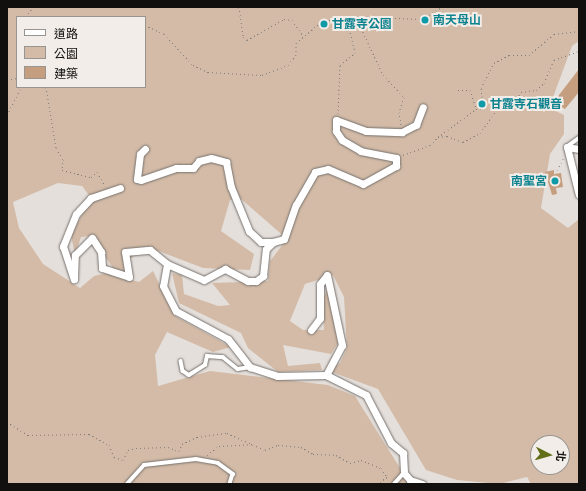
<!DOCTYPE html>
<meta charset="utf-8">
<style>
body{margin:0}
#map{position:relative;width:586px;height:491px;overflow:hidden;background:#e5dfdb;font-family:Commissioner,"Noto Sans TC",sans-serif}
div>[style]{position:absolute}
.green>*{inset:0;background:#d3bba7}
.building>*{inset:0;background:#c49e7e}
.path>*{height:1px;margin-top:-0.5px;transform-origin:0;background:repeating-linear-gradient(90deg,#7f7b79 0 1px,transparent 0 4px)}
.roads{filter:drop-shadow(0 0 1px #76716d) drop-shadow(0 0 1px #76716d)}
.service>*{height:3.5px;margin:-1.75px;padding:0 1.75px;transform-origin:1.75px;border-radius:1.75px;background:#fff}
.minor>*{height:7px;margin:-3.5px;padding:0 3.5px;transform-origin:3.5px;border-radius:3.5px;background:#fff}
.dots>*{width:11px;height:11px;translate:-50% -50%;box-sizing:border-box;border:2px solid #f2ede8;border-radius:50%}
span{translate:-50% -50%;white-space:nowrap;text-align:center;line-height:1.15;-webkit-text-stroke:4px #f2ede8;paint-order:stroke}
.culture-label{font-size:12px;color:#0d838f;font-weight:700}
.left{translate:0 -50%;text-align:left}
.right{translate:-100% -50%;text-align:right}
.frame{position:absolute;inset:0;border:8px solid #12100f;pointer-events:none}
.legend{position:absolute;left:16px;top:16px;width:130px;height:72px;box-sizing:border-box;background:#f2ede8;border:1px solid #989591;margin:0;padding:5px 7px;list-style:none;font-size:12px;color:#12100f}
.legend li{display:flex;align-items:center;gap:8px;height:20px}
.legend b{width:20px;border:1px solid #989591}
.north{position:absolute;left:530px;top:435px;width:40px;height:40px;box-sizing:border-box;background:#f2ede8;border:1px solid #989591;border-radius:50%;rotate:96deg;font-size:11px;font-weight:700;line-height:16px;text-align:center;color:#12100f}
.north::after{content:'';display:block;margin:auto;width:14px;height:18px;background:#626e18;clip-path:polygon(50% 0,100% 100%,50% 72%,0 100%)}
</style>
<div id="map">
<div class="green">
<div style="clip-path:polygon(evenodd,7px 7px,579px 7px,579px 41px,572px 46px,549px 108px,564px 115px,564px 134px,550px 154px,541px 208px,568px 228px,579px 219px,579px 484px,531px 484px,527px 477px,499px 484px,457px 480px,426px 470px,378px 389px,329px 371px,340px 363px,347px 348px,344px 297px,333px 275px,305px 284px,290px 321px,303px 330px,324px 330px,322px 302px,327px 290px,338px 343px,331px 354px,283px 345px,288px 366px,320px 363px,322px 370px,278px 372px,248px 348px,241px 333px,179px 303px,172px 273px,182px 275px,184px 294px,218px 306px,230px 305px,212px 283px,268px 281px,270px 261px,287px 239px,240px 198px,230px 200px,221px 231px,254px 254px,250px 270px,203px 268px,148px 247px,128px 260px,129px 277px,115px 271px,91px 236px,81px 237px,75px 255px,71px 235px,91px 198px,82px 186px,58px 183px,13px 202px,19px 228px,43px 264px,80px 288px,94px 276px,107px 273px,139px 282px,153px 271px,175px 316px,231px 347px,213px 352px,167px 332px,155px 355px,158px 386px,210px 371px,328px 385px,355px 396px,410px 484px,7px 484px,7px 7px,17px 17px,145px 17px,145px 87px,17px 87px,17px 17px,7px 7px,538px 443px,562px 443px,562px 467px,538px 467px,538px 443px)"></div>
</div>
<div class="building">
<div style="clip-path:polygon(579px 69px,579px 92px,565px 109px,560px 106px,556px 103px,559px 95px)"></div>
<div style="clip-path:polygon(554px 170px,554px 174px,561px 173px,563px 187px,556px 188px,557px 194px,552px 195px,545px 172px)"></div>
</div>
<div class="path">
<div style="left:239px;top:7px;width:30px;rotate:82deg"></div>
<div style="left:243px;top:37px;width:5px;rotate:37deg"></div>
<div style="left:247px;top:40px;width:43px;rotate:-29.6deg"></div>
<div style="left:284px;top:19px;width:8px;rotate:7deg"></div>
<div style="left:292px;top:20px;width:19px;rotate:55deg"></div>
<div style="left:26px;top:17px;width:12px;rotate:-55deg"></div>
<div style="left:356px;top:17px;width:64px;rotate:65deg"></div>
<div style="left:383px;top:75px;width:30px;rotate:46deg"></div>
<div style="left:404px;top:97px;width:16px;rotate:108deg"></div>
<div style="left:399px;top:112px;width:13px;rotate:81deg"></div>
<div style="left:145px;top:25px;width:21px;rotate:25deg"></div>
<div style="left:164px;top:34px;width:42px;rotate:46.9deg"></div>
<div style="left:193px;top:65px;width:17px;rotate:25deg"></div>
<div style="left:208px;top:72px;width:54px;rotate:3.2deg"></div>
<div style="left:262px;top:75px;width:28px;rotate:-21deg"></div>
<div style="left:288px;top:65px;width:13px;rotate:-51deg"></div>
<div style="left:296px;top:55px;width:12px;rotate:-90deg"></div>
<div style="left:296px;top:43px;width:33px;rotate:-40deg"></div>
<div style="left:321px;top:22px;width:27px;rotate:-13deg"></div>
<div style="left:347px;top:16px;width:75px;rotate:2.3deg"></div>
<div style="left:422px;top:19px;width:23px;rotate:-31deg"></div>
<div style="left:7px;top:80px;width:10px;rotate:-11deg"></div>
<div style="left:46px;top:87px;width:62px;rotate:80.7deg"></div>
<div style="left:56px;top:148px;width:13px;rotate:58deg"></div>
<div style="left:63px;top:159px;width:11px;rotate:95deg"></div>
<div style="left:62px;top:170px;width:30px;rotate:14deg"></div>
<div style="left:91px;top:177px;width:8px;rotate:-40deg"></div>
<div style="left:97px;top:172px;width:16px;rotate:60deg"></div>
<div style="left:458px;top:90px;width:12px"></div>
<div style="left:470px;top:90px;width:20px;rotate:72deg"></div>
<div style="left:338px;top:114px;width:49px;rotate:-87.7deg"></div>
<div style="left:340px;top:65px;width:19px;rotate:-39deg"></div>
<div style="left:355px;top:53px;width:37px;rotate:-103deg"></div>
<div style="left:7px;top:115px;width:31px;rotate:-63deg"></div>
<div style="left:438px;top:137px;width:47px;rotate:-36.4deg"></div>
<div style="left:476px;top:109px;width:7px"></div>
<div style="left:483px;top:109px;width:21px;rotate:-95deg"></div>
<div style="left:481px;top:88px;width:28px;rotate:-63deg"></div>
<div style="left:494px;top:63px;width:17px;rotate:-28deg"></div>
<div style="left:509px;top:55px;width:20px"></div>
<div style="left:529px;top:55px;width:33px;rotate:-40deg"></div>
<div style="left:554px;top:34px;width:25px;rotate:-7deg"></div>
<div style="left:403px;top:155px;width:29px;rotate:-20deg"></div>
<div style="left:430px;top:145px;width:11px;rotate:-45deg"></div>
<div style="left:438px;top:137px;width:9px;rotate:-6deg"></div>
<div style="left:447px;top:136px;width:17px;rotate:21deg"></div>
<div style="left:463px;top:142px;width:19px;rotate:-28deg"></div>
<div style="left:480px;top:133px;width:29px;rotate:-54deg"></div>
<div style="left:497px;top:110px;width:13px;rotate:-4deg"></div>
<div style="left:510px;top:109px;width:20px;rotate:-57deg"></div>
<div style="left:521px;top:92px;width:15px;rotate:-8deg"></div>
<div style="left:536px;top:90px;width:11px;rotate:-41deg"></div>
<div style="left:544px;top:83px;width:25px;rotate:-67deg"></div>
<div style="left:554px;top:60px;width:27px;rotate:-20deg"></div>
<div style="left:557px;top:170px;width:13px;rotate:-61deg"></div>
<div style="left:7px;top:422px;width:25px;rotate:32deg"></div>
<div style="left:28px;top:435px;width:61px;rotate:-0.9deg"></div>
<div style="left:89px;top:434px;width:23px;rotate:29deg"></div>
<div style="left:109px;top:445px;width:13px;rotate:67deg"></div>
<div style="left:114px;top:457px;width:9px;rotate:18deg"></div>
<div style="left:123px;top:460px;width:11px;rotate:-63deg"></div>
<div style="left:128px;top:450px;width:8px;rotate:-14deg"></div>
<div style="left:136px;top:448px;width:32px;rotate:-2deg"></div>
<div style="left:168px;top:447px;width:12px;rotate:20deg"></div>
<div style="left:179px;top:451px;width:8px;rotate:-67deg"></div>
<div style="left:182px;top:444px;width:17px;rotate:-25deg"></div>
<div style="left:197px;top:437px;width:30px;rotate:-8deg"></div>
<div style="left:227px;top:433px;width:42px;rotate:24.1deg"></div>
<div style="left:265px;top:450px;width:14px;rotate:-21deg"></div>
<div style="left:278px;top:445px;width:23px;rotate:5deg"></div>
<div style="left:301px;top:447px;width:14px;rotate:30deg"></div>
<div style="left:313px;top:454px;width:23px;rotate:2deg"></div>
<div style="left:336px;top:455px;width:16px;rotate:30deg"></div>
<div style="left:350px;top:463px;width:11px;rotate:-15deg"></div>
<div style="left:361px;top:460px;width:22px;rotate:22deg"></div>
<div style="left:381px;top:468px;width:11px;rotate:56deg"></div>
<div style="left:387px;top:477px;width:12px;rotate:145deg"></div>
<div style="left:207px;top:455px;width:15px;rotate:-37deg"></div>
<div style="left:219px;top:446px;width:33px;rotate:-3deg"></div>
</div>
<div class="roads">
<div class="service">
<div style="left:568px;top:146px;width:14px;rotate:-36deg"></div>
<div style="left:181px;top:361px;width:10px;rotate:79deg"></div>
<div style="left:183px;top:371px;width:7px;rotate:34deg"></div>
<div style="left:189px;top:375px;width:19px;rotate:-32deg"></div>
<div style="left:205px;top:365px;width:9px;rotate:-77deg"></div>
<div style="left:207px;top:356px;width:16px;rotate:4deg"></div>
<div style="left:223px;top:357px;width:19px;rotate:39deg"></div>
<div style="left:238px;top:369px;width:12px;rotate:-9deg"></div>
<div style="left:127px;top:484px;width:25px;rotate:-48deg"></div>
<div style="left:144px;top:465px;width:52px;rotate:-6.6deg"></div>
<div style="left:196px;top:459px;width:22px;rotate:10deg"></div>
<div style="left:218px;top:463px;width:19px;rotate:36deg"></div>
<div style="left:233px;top:474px;width:10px;rotate:107deg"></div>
<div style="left:394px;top:484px;width:15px;rotate:-48deg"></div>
</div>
<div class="minor">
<div style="left:145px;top:149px;width:7px;rotate:135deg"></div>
<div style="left:140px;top:154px;width:25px;rotate:97deg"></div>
<div style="left:137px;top:179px;width:4px;rotate:14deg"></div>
<div style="left:141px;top:180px;width:37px;rotate:-19deg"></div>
<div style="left:176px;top:168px;width:17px"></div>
<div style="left:193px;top:168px;width:9px;rotate:-49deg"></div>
<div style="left:199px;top:161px;width:12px;rotate:-14deg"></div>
<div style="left:211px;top:158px;width:16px;rotate:15deg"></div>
<div style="left:226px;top:162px;width:25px;rotate:79deg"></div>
<div style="left:231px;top:187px;width:48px;rotate:67.8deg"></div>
<div style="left:249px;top:231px;width:16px;rotate:43deg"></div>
<div style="left:261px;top:242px;width:12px"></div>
<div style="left:579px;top:149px;width:12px;rotate:-171deg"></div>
<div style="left:567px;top:147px;width:49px;rotate:76deg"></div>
<div style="left:120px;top:188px;width:31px;rotate:161deg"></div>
<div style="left:91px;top:198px;width:22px;rotate:133deg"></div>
<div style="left:76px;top:214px;width:35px;rotate:112deg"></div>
<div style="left:63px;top:246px;width:35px;rotate:72deg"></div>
<div style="left:74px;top:279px;width:24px;rotate:-88deg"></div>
<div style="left:75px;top:255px;width:24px;rotate:-45deg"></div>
<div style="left:92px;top:238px;width:17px;rotate:57deg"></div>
<div style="left:101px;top:252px;width:16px;rotate:86deg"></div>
<div style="left:102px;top:268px;width:28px;rotate:18deg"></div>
<div style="left:129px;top:277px;width:25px;rotate:-99deg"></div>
<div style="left:125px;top:252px;width:25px;rotate:-5deg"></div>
<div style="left:150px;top:250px;width:22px;rotate:39deg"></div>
<div style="left:167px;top:264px;width:40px;rotate:23.4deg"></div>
<div style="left:204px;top:280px;width:24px;rotate:-28deg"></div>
<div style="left:225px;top:269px;width:26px;rotate:28deg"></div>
<div style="left:248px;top:281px;width:8px"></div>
<div style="left:256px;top:281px;width:9px;rotate:-36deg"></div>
<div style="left:263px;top:276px;width:27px;rotate:-84deg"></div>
<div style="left:266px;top:249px;width:10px;rotate:-45deg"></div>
<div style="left:273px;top:242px;width:11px;rotate:-15deg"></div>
<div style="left:284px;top:239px;width:36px;rotate:-71deg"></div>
<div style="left:296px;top:205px;width:38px;rotate:-60deg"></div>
<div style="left:315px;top:172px;width:13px;rotate:-13deg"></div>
<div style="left:328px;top:169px;width:38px;rotate:23deg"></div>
<div style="left:363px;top:184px;width:38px;rotate:-29deg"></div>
<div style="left:396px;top:166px;width:8px;rotate:-90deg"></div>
<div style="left:396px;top:158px;width:36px;rotate:-169deg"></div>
<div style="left:361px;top:151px;width:22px;rotate:-150deg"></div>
<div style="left:342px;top:140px;width:11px;rotate:-124deg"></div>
<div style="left:336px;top:131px;width:11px;rotate:-90deg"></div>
<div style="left:336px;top:120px;width:32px;rotate:20deg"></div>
<div style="left:366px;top:131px;width:36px;rotate:2deg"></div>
<div style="left:402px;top:132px;width:16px;rotate:-27deg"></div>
<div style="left:416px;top:125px;width:19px;rotate:-69deg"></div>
<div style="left:167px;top:264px;width:22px;rotate:100deg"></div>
<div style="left:163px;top:286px;width:28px;rotate:63deg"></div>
<div style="left:176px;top:311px;width:59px;rotate:28.3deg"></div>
<div style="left:228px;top:339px;width:36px;rotate:52deg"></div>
<div style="left:250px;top:367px;width:28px;rotate:18deg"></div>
<div style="left:277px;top:376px;width:49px;rotate:-1.2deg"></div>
<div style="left:326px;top:375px;width:45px;rotate:26.6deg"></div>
<div style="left:366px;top:395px;width:54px;rotate:62.5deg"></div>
<div style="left:391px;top:443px;width:16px;rotate:40deg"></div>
<div style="left:403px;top:453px;width:20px;rotate:87deg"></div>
<div style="left:404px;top:473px;width:9px;rotate:49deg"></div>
<div style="left:410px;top:480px;width:13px;rotate:18deg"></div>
<div style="left:311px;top:330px;width:15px;rotate:-53deg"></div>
<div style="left:320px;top:318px;width:34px;rotate:-90deg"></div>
<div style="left:320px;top:284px;width:11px;rotate:-52deg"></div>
<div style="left:327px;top:275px;width:72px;rotate:77.9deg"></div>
<div style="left:342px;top:345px;width:34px;rotate:118deg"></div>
</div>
</div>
<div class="dots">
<div style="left:425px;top:20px;background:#0f9aa8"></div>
<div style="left:324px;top:24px;background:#0f9aa8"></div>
<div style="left:482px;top:104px;background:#0f9aa8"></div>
<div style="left:555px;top:181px;background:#0f9aa8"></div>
</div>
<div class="culture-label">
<span class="left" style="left:433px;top:20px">南天母山</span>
<span class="left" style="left:332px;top:24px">甘露寺公園</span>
<span class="left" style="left:490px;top:104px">甘露寺石觀音</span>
<span class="right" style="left:547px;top:181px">南聖宮</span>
</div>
<div class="frame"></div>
<ul class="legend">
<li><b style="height:5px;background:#fff"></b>道路</li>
<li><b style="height:11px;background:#d3bba7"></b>公園</li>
<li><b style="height:11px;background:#c49e7e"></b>建築</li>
</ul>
<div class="north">北</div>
</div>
